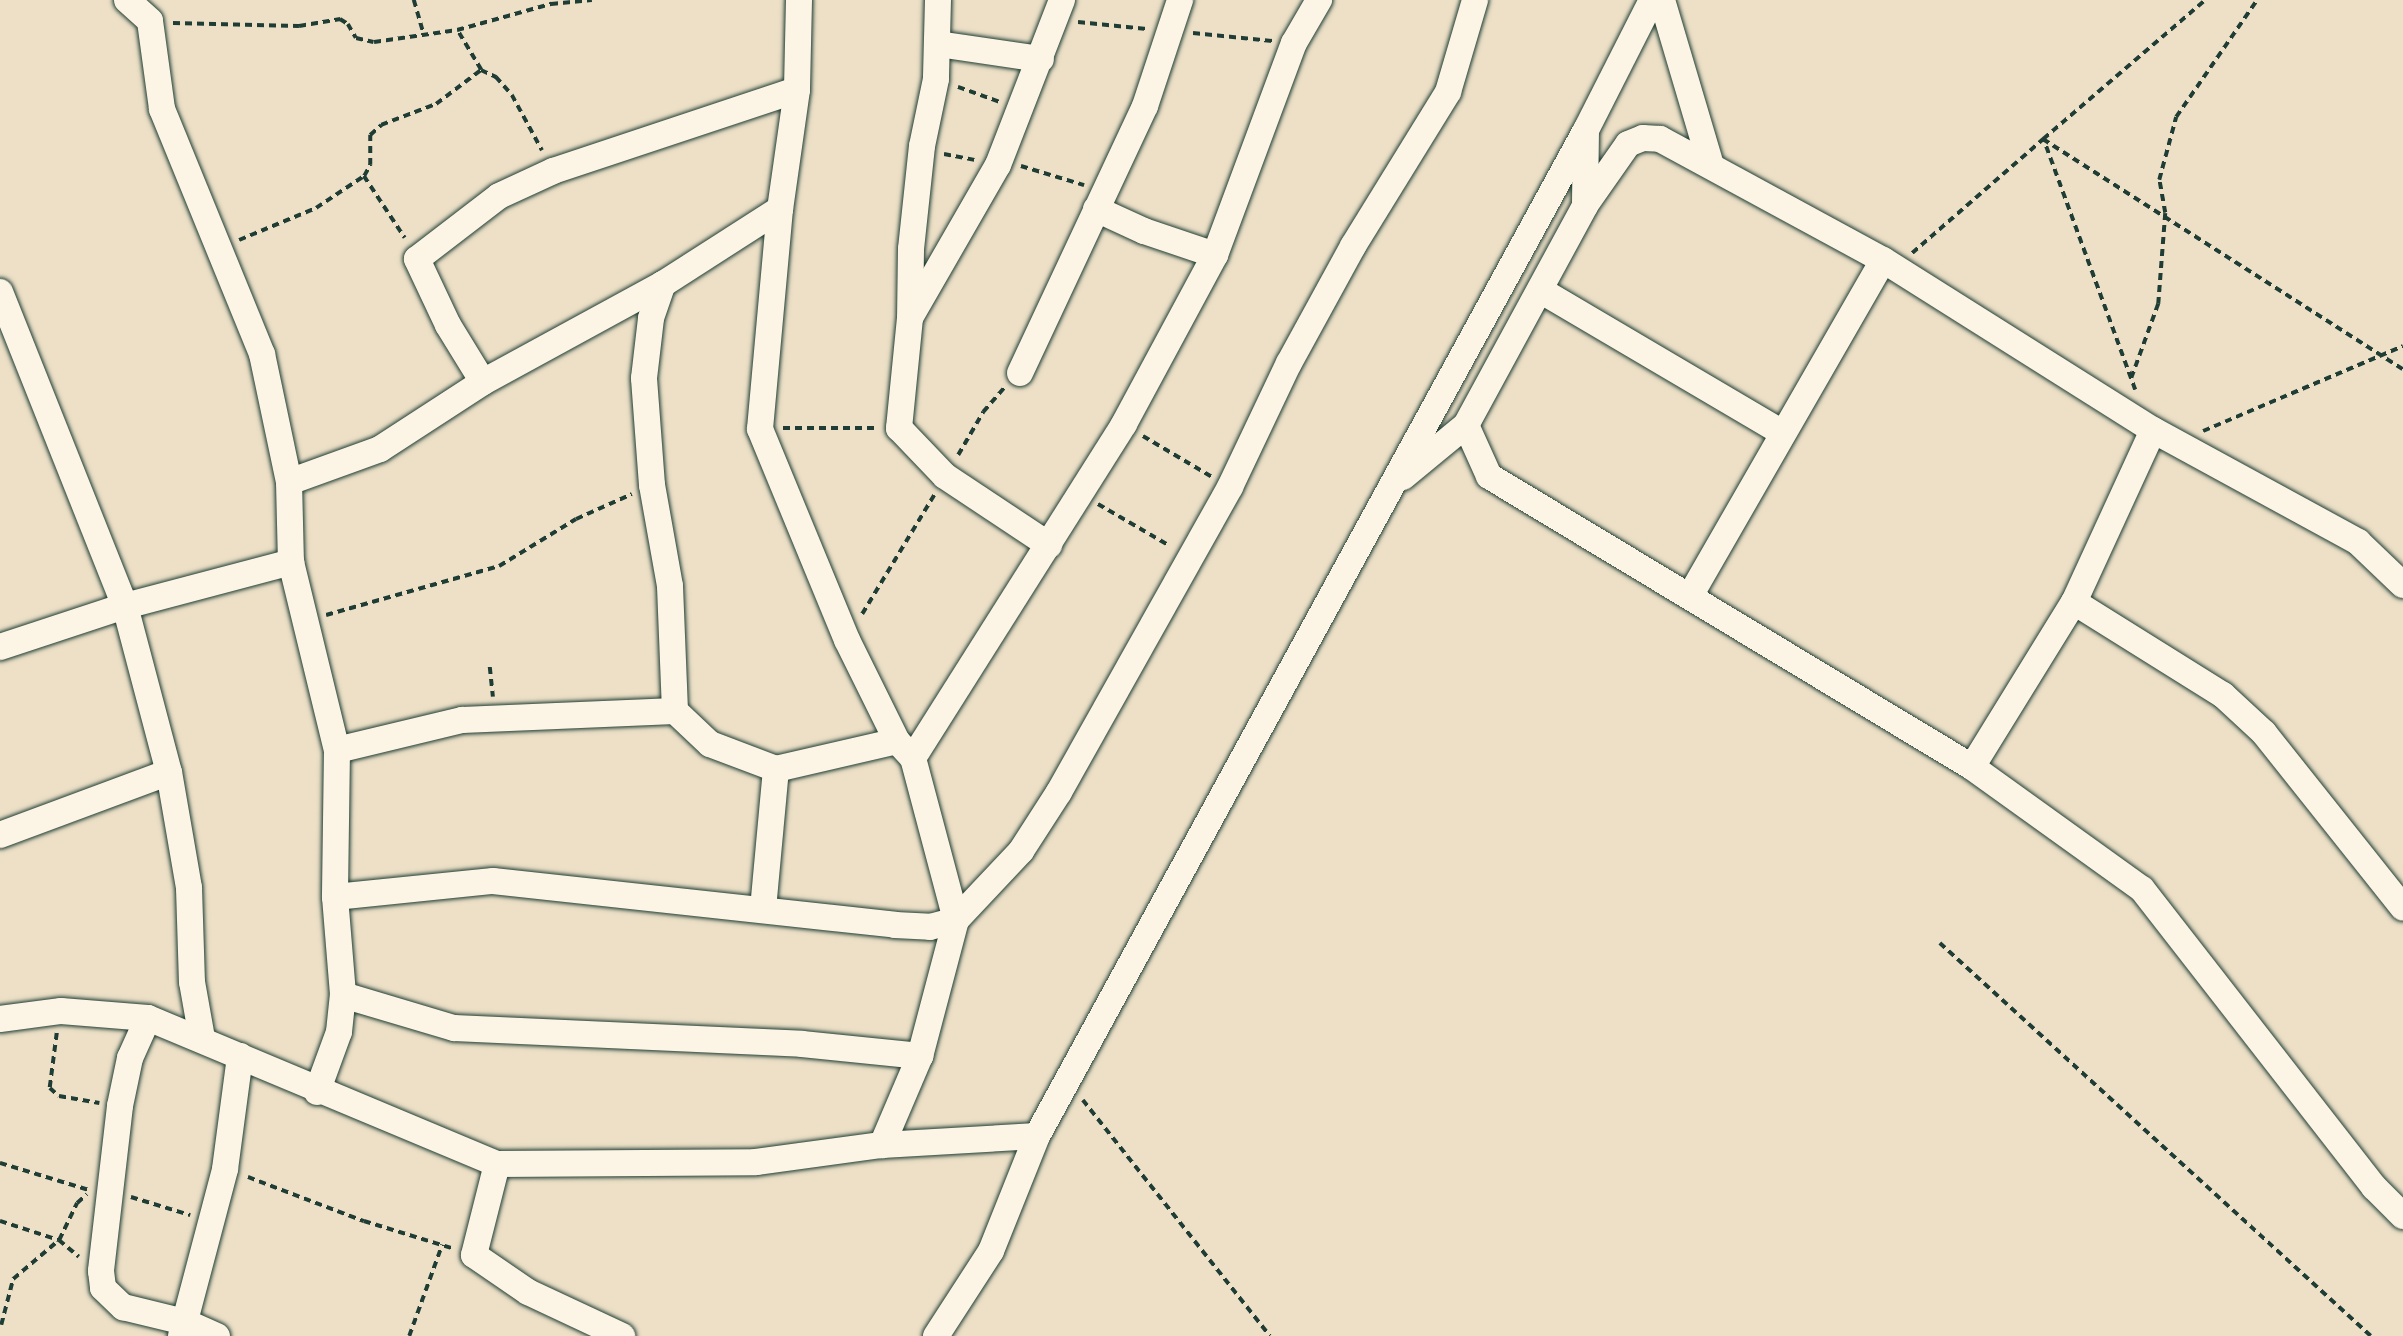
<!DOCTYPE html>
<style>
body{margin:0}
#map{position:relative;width:2403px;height:1336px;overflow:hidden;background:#ede0c7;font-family:Itim,sans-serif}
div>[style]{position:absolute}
.path>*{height:3.5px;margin-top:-1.75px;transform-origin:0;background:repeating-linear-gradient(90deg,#1f3d34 0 7px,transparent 0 12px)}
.roads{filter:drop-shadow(0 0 2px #1f3d34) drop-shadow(0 0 2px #1f3d34)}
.minor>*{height:26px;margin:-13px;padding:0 13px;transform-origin:13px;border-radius:13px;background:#fcf5e5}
span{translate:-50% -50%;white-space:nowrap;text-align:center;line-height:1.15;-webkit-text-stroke:5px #fcf5e5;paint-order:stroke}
</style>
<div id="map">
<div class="path">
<div style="left:414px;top:0;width:33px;rotate:74deg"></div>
<div style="left:1078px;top:22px;width:69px;rotate:5.8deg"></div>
<div style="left:173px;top:23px;width:126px;rotate:1.4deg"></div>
<div style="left:299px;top:26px;width:42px;rotate:-9.7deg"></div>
<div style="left:340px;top:19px;width:9px;rotate:32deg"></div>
<div style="left:348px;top:24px;width:16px;rotate:60deg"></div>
<div style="left:356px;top:38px;width:18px;rotate:13deg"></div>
<div style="left:374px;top:42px;width:84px;rotate:-8.2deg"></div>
<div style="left:457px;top:30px;width:98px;rotate:-15.5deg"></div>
<div style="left:551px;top:4px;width:41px;rotate:-5.6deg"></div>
<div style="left:1193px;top:33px;width:80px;rotate:5.7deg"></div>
<div style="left:481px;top:70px;width:17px;rotate:25deg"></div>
<div style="left:496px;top:77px;width:24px;rotate:48deg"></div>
<div style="left:512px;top:95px;width:63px;rotate:61.4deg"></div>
<div style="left:958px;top:87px;width:45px;rotate:19.7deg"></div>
<div style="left:944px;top:154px;width:31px;rotate:11deg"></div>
<div style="left:1021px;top:166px;width:66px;rotate:16.8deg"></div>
<div style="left:364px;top:176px;width:74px;rotate:56.5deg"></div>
<div style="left:239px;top:240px;width:83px;rotate:-22.6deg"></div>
<div style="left:316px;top:208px;width:58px;rotate:-33.7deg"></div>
<div style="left:364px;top:176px;width:13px;rotate:-61deg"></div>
<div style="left:370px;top:165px;width:30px;rotate:-90deg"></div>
<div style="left:370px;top:135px;width:15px;rotate:-42deg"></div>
<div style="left:381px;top:125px;width:59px;rotate:-20.9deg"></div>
<div style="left:436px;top:104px;width:56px;rotate:-37.1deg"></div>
<div style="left:481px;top:70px;width:47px;rotate:-121deg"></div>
<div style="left:1912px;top:253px;width:174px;rotate:-41deg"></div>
<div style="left:2043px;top:139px;width:427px;rotate:32.6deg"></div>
<div style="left:2131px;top:378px;width:79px;rotate:-70deg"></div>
<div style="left:2158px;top:304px;width:91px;rotate:-85.6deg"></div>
<div style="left:2165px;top:213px;width:34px;rotate:-100deg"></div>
<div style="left:2159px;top:180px;width:65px;rotate:-74.9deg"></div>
<div style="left:2176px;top:117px;width:142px;rotate:-55.3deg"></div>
<div style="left:2135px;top:390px;width:267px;rotate:-110.1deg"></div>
<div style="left:2043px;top:139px;width:213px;rotate:-40.6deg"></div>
<div style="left:783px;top:428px;width:94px"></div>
<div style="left:2203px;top:431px;width:217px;rotate:-23deg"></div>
<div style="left:1143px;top:436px;width:80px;rotate:30.7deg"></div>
<div style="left:958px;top:455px;width:50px;rotate:-59.8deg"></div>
<div style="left:983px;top:412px;width:33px;rotate:-49deg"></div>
<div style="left:1098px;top:504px;width:83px;rotate:30.3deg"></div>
<div style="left:862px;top:614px;width:139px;rotate:-58.8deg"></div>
<div style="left:326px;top:615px;width:180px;rotate:-15.8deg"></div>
<div style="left:499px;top:566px;width:90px;rotate:-31.4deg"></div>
<div style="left:576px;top:519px;width:61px;rotate:-24.1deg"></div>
<div style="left:490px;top:667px;width:30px;rotate:84deg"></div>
<div style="left:1940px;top:943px;width:583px;rotate:42.36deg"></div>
<div style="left:57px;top:1033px;width:55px;rotate:97.3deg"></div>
<div style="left:50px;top:1088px;width:12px;rotate:42deg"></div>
<div style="left:59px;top:1096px;width:41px;rotate:9.9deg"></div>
<div style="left:1083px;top:1100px;width:301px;rotate:51.6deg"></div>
<div style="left:0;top:1163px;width:93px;rotate:16.9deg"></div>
<div style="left:248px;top:1177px;width:124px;rotate:20.8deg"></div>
<div style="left:364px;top:1221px;width:92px;rotate:17.1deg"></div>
<div style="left:131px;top:1197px;width:62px;rotate:17deg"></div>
<div style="left:0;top:1221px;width:62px;rotate:17.9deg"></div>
<div style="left:59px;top:1240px;width:26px;rotate:40deg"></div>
<div style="left:1px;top:1325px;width:48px;rotate:-75.4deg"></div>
<div style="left:13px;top:1279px;width:60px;rotate:-40.3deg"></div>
<div style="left:59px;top:1240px;width:41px;rotate:-64.1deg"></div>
<div style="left:77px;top:1203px;width:13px;rotate:-42deg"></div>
<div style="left:409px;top:1336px;width:97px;rotate:-70.1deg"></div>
</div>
<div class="roads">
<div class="minor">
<div style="left:127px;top:0;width:31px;rotate:42deg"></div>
<div style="left:150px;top:21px;width:89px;rotate:82.2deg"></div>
<div style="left:162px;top:109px;width:265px;rotate:67.8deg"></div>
<div style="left:262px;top:354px;width:131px;rotate:78.1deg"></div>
<div style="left:289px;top:482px;width:80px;rotate:88.6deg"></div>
<div style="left:291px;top:562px;width:194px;rotate:76.3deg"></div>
<div style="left:337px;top:750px;width:147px;rotate:90.8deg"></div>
<div style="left:335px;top:897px;width:98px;rotate:85.3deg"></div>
<div style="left:799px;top:0;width:90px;rotate:91.3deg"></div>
<div style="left:797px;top:90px;width:120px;rotate:98.1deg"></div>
<div style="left:780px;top:209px;width:221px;rotate:95.2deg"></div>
<div style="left:760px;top:429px;width:228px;rotate:67.6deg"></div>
<div style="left:847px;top:640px;width:113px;rotate:63.7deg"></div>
<div style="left:897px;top:741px;width:23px;rotate:47deg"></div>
<div style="left:913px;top:758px;width:168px;rotate:75.1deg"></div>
<div style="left:956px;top:920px;width:141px;rotate:104.8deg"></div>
<div style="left:920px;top:1056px;width:97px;rotate:113.1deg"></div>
<div style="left:938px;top:0;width:79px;rotate:91.5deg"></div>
<div style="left:936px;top:79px;width:68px;rotate:101.8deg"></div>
<div style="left:922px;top:146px;width:104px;rotate:96.1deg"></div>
<div style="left:911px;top:249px;width:69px;rotate:90.8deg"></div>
<div style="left:910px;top:318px;width:111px;rotate:95.7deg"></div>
<div style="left:899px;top:428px;width:66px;rotate:46.2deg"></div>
<div style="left:945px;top:476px;width:125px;rotate:33.6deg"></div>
<div style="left:1662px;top:0;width:169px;rotate:73.5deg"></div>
<div style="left:938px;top:44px;width:104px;rotate:8.3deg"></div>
<div style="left:1586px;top:130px;width:76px;rotate:90.8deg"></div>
<div style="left:1585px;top:206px;width:249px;rotate:118.5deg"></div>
<div style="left:1466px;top:425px;width:56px;rotate:65.7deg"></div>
<div style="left:1489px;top:476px;width:564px;rotate:31.07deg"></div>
<div style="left:1972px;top:767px;width:209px;rotate:35.7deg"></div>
<div style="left:2142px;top:889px;width:378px;rotate:52.1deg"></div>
<div style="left:2374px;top:1187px;width:41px;rotate:45deg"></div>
<div style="left:1586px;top:204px;width:73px;rotate:-55deg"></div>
<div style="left:1628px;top:144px;width:16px;rotate:-22deg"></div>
<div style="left:1643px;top:138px;width:17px;rotate:3deg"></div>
<div style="left:1660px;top:139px;width:254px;rotate:28.5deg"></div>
<div style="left:1883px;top:260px;width:319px;rotate:32.2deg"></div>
<div style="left:2153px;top:430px;width:234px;rotate:28.6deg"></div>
<div style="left:2358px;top:542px;width:62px;rotate:43.7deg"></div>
<div style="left:1096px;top:209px;width:53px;rotate:24.6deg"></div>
<div style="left:1144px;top:231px;width:75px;rotate:18.7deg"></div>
<div style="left:1540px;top:290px;width:280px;rotate:30.5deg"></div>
<div style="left:0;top:292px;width:338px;rotate:68.3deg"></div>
<div style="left:125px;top:606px;width:172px;rotate:75.2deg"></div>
<div style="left:169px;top:772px;width:118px;rotate:80.2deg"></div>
<div style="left:189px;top:888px;width:94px;rotate:88.2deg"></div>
<div style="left:192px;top:982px;width:57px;rotate:79.9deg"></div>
<div style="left:911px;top:316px;width:174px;rotate:-60.1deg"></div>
<div style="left:998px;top:165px;width:177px;rotate:-68.8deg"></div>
<div style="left:1020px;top:373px;width:295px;rotate:-64.9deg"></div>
<div style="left:1145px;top:106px;width:112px;rotate:-71.7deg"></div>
<div style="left:483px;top:382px;width:67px;rotate:-121.6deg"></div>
<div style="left:448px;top:325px;width:73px;rotate:-115.2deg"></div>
<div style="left:417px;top:259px;width:103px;rotate:-37.5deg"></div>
<div style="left:499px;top:196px;width:60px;rotate:-24.8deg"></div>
<div style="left:553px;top:171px;width:257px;rotate:-18.4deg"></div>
<div style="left:1403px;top:477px;width:82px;rotate:-39.5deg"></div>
<div style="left:289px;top:482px;width:97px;rotate:-19.9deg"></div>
<div style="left:380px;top:449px;width:123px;rotate:-33deg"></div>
<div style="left:483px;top:382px;width:205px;rotate:-28.6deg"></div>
<div style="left:663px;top:284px;width:139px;rotate:-32.7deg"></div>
<div style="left:1690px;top:596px;width:387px;rotate:-60.1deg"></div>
<div style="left:2074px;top:602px;width:176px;rotate:32deg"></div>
<div style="left:2223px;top:695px;width:56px;rotate:42.8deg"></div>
<div style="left:2264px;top:733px;width:223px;rotate:51.5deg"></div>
<div style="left:0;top:647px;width:132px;rotate:-18.2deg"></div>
<div style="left:125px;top:606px;width:172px;rotate:-14.8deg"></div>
<div style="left:675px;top:711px;width:48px;rotate:43.3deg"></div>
<div style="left:710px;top:744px;width:71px;rotate:20.7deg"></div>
<div style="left:776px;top:769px;width:124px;rotate:-13deg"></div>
<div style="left:337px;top:750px;width:129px;rotate:-13.5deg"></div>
<div style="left:462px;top:720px;width:213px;rotate:-2.4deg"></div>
<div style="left:675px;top:711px;width:125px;rotate:-92.3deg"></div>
<div style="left:670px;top:586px;width:103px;rotate:-100.1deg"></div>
<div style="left:652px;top:485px;width:107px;rotate:-94.3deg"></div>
<div style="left:644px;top:378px;width:60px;rotate:-83.3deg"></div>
<div style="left:651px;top:318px;width:36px;rotate:-71deg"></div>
<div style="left:913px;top:758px;width:395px;rotate:-57.7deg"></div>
<div style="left:1124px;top:424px;width:192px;rotate:-61.7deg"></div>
<div style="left:1215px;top:255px;width:226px;rotate:-69.6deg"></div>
<div style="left:1294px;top:43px;width:50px;rotate:-59.8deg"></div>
<div style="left:1972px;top:767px;width:194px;rotate:-58.3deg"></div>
<div style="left:2074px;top:602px;width:189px;rotate:-65.3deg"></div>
<div style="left:0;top:835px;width:180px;rotate:-20.4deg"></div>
<div style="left:335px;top:897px;width:159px;rotate:-5.8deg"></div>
<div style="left:493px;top:881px;width:404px;rotate:6.2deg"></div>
<div style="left:895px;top:925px;width:35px;rotate:3deg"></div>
<div style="left:930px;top:927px;width:27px;rotate:-15deg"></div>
<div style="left:956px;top:920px;width:95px;rotate:-46.7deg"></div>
<div style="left:1021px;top:851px;width:70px;rotate:-57.2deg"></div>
<div style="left:1059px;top:792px;width:350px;rotate:-60.7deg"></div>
<div style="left:1230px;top:487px;width:137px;rotate:-64.6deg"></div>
<div style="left:1289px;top:363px;width:133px;rotate:-61.3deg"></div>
<div style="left:1353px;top:246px;width:181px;rotate:-58.3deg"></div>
<div style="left:1448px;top:92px;width:96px;rotate:-73.6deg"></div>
<div style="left:763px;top:909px;width:141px;rotate:-84.7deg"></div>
<div style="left:148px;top:1018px;width:44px;rotate:114.2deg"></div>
<div style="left:130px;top:1058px;width:49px;rotate:101.8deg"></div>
<div style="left:120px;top:1106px;width:166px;rotate:96.6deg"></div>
<div style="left:101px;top:1271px;width:17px;rotate:83deg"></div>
<div style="left:103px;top:1288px;width:28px;rotate:44deg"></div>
<div style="left:123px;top:1307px;width:64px;rotate:13.6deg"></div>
<div style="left:185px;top:1322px;width:35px;rotate:24deg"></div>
<div style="left:0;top:1019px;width:62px;rotate:-7.5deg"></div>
<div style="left:61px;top:1011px;width:87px;rotate:4.6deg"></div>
<div style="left:148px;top:1018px;width:378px;rotate:22.7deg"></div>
<div style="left:497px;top:1164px;width:259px;rotate:-0.4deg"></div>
<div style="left:756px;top:1162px;width:127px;rotate:-7.7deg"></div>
<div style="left:882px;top:1145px;width:155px;rotate:-3.3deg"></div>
<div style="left:317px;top:1092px;width:64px;rotate:-69.9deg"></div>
<div style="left:339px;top:1032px;width:37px;rotate:-84deg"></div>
<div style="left:343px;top:995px;width:116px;rotate:16.6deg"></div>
<div style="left:454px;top:1028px;width:348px;rotate:2.6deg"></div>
<div style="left:802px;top:1044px;width:119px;rotate:5.8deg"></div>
<div style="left:497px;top:1164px;width:94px;rotate:104.2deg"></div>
<div style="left:474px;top:1255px;width:65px;rotate:34.4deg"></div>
<div style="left:528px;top:1292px;width:104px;rotate:25.1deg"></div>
<div style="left:181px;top:1336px;width:173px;rotate:-75.2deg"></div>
<div style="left:225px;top:1169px;width:114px;rotate:-82.4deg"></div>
<div style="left:936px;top:1336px;width:101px;rotate:-57.1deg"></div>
<div style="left:991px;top:1251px;width:124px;rotate:-68.2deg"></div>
<div style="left:1037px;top:1136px;width:1146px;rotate:-61.38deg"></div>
<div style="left:1586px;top:130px;width:146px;rotate:-63.1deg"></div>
</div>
</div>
</div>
